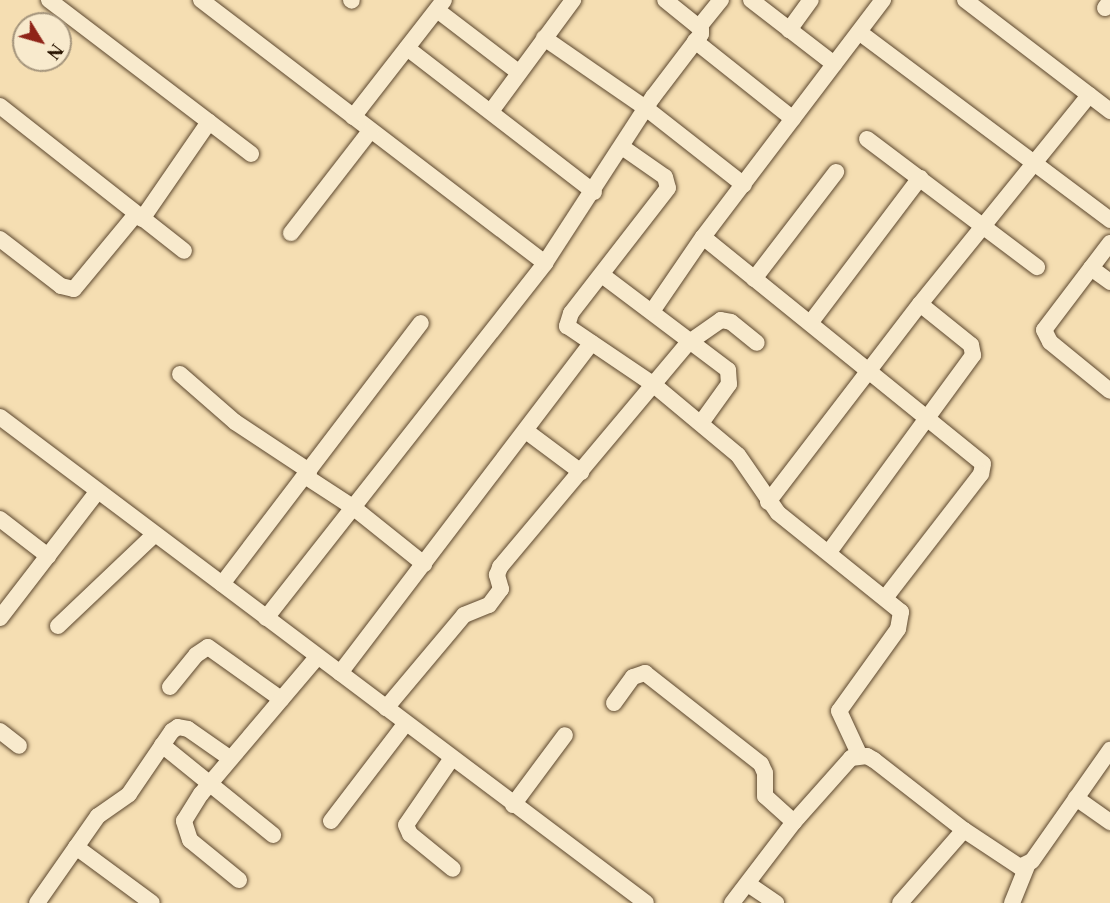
<!DOCTYPE html>
<style>
body{margin:0}
#map{position:relative;width:1110px;height:903px;overflow:hidden;background:#f5deb2;font-family:"Libre Caslon Text",serif}
div>[style]{position:absolute}
.roads{filter:drop-shadow(0 0 2px #5c472e) drop-shadow(0 0 2px #5c472e)}
.minor>*{height:16px;margin:-8px;padding:0 8px;transform-origin:8px;border-radius:8px;background:#f8eacd}
span{translate:-50% -50%;white-space:nowrap;text-align:center;line-height:1.15;-webkit-text-stroke:6px #f8eacd;paint-order:stroke}
.north{position:absolute;left:12px;top:12px;width:60px;height:60px;box-sizing:border-box;background:#f8eacd;border:2px solid #a5957c;border-radius:50%;rotate:127deg;font-size:16px;font-weight:700;line-height:24px;text-align:center;color:#291502}
.north::after{content:'';display:block;margin:auto;width:21px;height:27px;background:#8f2418;clip-path:polygon(50% 0,100% 100%,50% 72%,0 100%)}
</style>
<div id="map">
<div class="roads">
<div class="minor">
<div style="left:49px;top:0;width:254px;rotate:37.3deg"></div>
<div style="left:201px;top:0;width:433px;rotate:37.4deg"></div>
<div style="left:351px;top:0;width:1px;rotate:45deg"></div>
<div style="left:751px;top:0;width:105px;rotate:37.6deg"></div>
<div style="left:965px;top:0;width:183px;rotate:37.4deg"></div>
<div style="left:1105px;top:8px;width:9px;rotate:-54deg"></div>
<div style="left:437px;top:10px;width:102px;rotate:37.4deg"></div>
<div style="left:699px;top:27px;width:35px;rotate:-51deg"></div>
<div style="left:789px;top:30px;width:37px;rotate:-54deg"></div>
<div style="left:859px;top:32px;width:314px;rotate:36.8deg"></div>
<div style="left:544px;top:38px;width:125px;rotate:34.6deg"></div>
<div style="left:647px;top:109px;width:123px;rotate:38.1deg"></div>
<div style="left:695px;top:41px;width:125px;rotate:38.5deg"></div>
<div style="left:407px;top:48px;width:236px;rotate:37.6deg"></div>
<div style="left:0;top:106px;width:234px;rotate:38.2deg"></div>
<div style="left:492px;top:110px;width:137px;rotate:-53.6deg"></div>
<div style="left:353px;top:117px;width:148px;rotate:-52.1deg"></div>
<div style="left:867px;top:139px;width:213px;rotate:37deg"></div>
<div style="left:622px;top:147px;width:52px;rotate:34.9deg"></div>
<div style="left:665px;top:177px;width:11px;rotate:75deg"></div>
<div style="left:668px;top:188px;width:158px;rotate:127.8deg"></div>
<div style="left:571px;top:313px;width:14px;rotate:107deg"></div>
<div style="left:567px;top:326px;width:105px;rotate:34.1deg"></div>
<div style="left:654px;top:385px;width:109px;rotate:39.8deg"></div>
<div style="left:738px;top:455px;width:70px;rotate:55.4deg"></div>
<div style="left:778px;top:513px;width:158px;rotate:38.8deg"></div>
<div style="left:901px;top:612px;width:17px;rotate:100deg"></div>
<div style="left:898px;top:629px;width:101px;rotate:125.7deg"></div>
<div style="left:839px;top:711px;width:50px;rotate:65deg"></div>
<div style="left:142px;top:219px;width:118px;rotate:-55.4deg"></div>
<div style="left:291px;top:233px;width:129px;rotate:-52.2deg"></div>
<div style="left:703px;top:237px;width:360px;rotate:39deg"></div>
<div style="left:983px;top:464px;width:10px;rotate:101deg"></div>
<div style="left:981px;top:474px;width:155px;rotate:127.7deg"></div>
<div style="left:0;top:239px;width:77px;rotate:37.6deg"></div>
<div style="left:61px;top:286px;width:13px;rotate:13deg"></div>
<div style="left:74px;top:289px;width:97px;rotate:-50.4deg"></div>
<div style="left:1110px;top:243px;width:109px;rotate:127.2deg"></div>
<div style="left:1044px;top:330px;width:13px;rotate:63deg"></div>
<div style="left:1050px;top:342px;width:77px;rotate:39.2deg"></div>
<div style="left:1091px;top:268px;width:24px;rotate:36deg"></div>
<div style="left:602px;top:275px;width:158px;rotate:37deg"></div>
<div style="left:728px;top:370px;width:14px;rotate:86deg"></div>
<div style="left:729px;top:384px;width:48px;rotate:125.7deg"></div>
<div style="left:754px;top:279px;width:135px;rotate:-52.5deg"></div>
<div style="left:653px;top:310px;width:88px;rotate:-55.6deg"></div>
<div style="left:703px;top:237px;width:298px;rotate:-52.8deg"></div>
<div style="left:811px;top:322px;width:181px;rotate:-52.9deg"></div>
<div style="left:180px;top:374px;width:73px;rotate:41.1deg"></div>
<div style="left:235px;top:422px;width:89px;rotate:33.5deg"></div>
<div style="left:0;top:417px;width:808px;rotate:36.95deg"></div>
<div style="left:526px;top:431px;width:69px;rotate:36.7deg"></div>
<div style="left:305px;top:476px;width:59px;rotate:33.1deg"></div>
<div style="left:354px;top:508px;width:90px;rotate:38.7deg"></div>
<div style="left:768px;top:502px;width:250px;rotate:-52.5deg"></div>
<div style="left:920px;top:304px;width:269px;rotate:-51deg"></div>
<div style="left:0;top:519px;width:61px;rotate:37.6deg"></div>
<div style="left:829px;top:552px;width:244px;rotate:-53.8deg"></div>
<div style="left:973px;top:355px;width:10px;rotate:-101deg"></div>
<div style="left:971px;top:345px;width:65px;rotate:-141.2deg"></div>
<div style="left:222px;top:584px;width:328px;rotate:-52.7deg"></div>
<div style="left:0;top:618px;width:159px;rotate:-52.4deg"></div>
<div style="left:266px;top:618px;width:452px;rotate:-51.8deg"></div>
<div style="left:545px;top:263px;width:198px;rotate:-57deg"></div>
<div style="left:653px;top:97px;width:79px;rotate:-52.7deg"></div>
<div style="left:701px;top:34px;width:5px;rotate:-90deg"></div>
<div style="left:701px;top:29px;width:46px;rotate:-141.1deg"></div>
<div style="left:58px;top:626px;width:132px;rotate:-43.5deg"></div>
<div style="left:340px;top:673px;width:415px;rotate:-52.7deg"></div>
<div style="left:170px;top:687px;width:41px;rotate:-50.9deg"></div>
<div style="left:196px;top:655px;width:14px;rotate:-34deg"></div>
<div style="left:208px;top:647px;width:90px;rotate:35.5deg"></div>
<div style="left:614px;top:703px;width:32px;rotate:-54deg"></div>
<div style="left:633px;top:677px;width:13px;rotate:-18deg"></div>
<div style="left:645px;top:673px;width:147px;rotate:38.1deg"></div>
<div style="left:761px;top:764px;width:10px;rotate:66deg"></div>
<div style="left:765px;top:773px;width:23px;rotate:90deg"></div>
<div style="left:765px;top:796px;width:39px;rotate:42deg"></div>
<div style="left:386px;top:708px;width:121px;rotate:-50deg"></div>
<div style="left:464px;top:615px;width:27px;rotate:-22deg"></div>
<div style="left:489px;top:605px;width:20px;rotate:-53deg"></div>
<div style="left:501px;top:589px;width:15px;rotate:-106deg"></div>
<div style="left:497px;top:575px;width:9px;rotate:-69deg"></div>
<div style="left:500px;top:567px;width:292px;rotate:-50deg"></div>
<div style="left:688px;top:343px;width:40px;rotate:-34.9deg"></div>
<div style="left:721px;top:320px;width:10px;rotate:11deg"></div>
<div style="left:731px;top:322px;width:33px;rotate:39deg"></div>
<div style="left:0;top:731px;width:24px;rotate:38deg"></div>
<div style="left:162px;top:745px;width:143px;rotate:39deg"></div>
<div style="left:452px;top:758px;width:81px;rotate:124.5deg"></div>
<div style="left:406px;top:825px;width:10px;rotate:66deg"></div>
<div style="left:410px;top:834px;width:55px;rotate:39.1deg"></div>
<div style="left:1076px;top:798px;width:42px;rotate:35.2deg"></div>
<div style="left:513px;top:805px;width:87px;rotate:-53.4deg"></div>
<div style="left:331px;top:821px;width:123px;rotate:-52.6deg"></div>
<div style="left:76px;top:847px;width:94px;rotate:36.4deg"></div>
<div style="left:239px;top:880px;width:63px;rotate:-140.8deg"></div>
<div style="left:190px;top:840px;width:20px;rotate:-108deg"></div>
<div style="left:184px;top:821px;width:32px;rotate:-58deg"></div>
<div style="left:201px;top:794px;width:180px;rotate:-49.7deg"></div>
<div style="left:748px;top:884px;width:34px;rotate:34deg"></div>
<div style="left:37px;top:903px;width:106px;rotate:-55deg"></div>
<div style="left:98px;top:816px;width:38px;rotate:-35deg"></div>
<div style="left:129px;top:794px;width:76px;rotate:-55.7deg"></div>
<div style="left:172px;top:731px;width:7px;rotate:-34deg"></div>
<div style="left:178px;top:727px;width:10px;rotate:11deg"></div>
<div style="left:188px;top:729px;width:52px;rotate:34.9deg"></div>
<div style="left:732px;top:903px;width:102px;rotate:-52.6deg"></div>
<div style="left:794px;top:822px;width:86px;rotate:-48.3deg"></div>
<div style="left:851px;top:758px;width:16px;rotate:-7deg"></div>
<div style="left:867px;top:756px;width:8px;rotate:30deg"></div>
<div style="left:874px;top:760px;width:114px;rotate:37.9deg"></div>
<div style="left:964px;top:830px;width:67px;rotate:33.5deg"></div>
<div style="left:1020px;top:867px;width:13px;rotate:-27deg"></div>
<div style="left:1032px;top:861px;width:136px;rotate:-54.9deg"></div>
<div style="left:900px;top:903px;width:97px;rotate:-48.8deg"></div>
<div style="left:1012px;top:903px;width:40px;rotate:-68deg"></div>
</div>
</div>
<div class="north">N</div>
</div>
